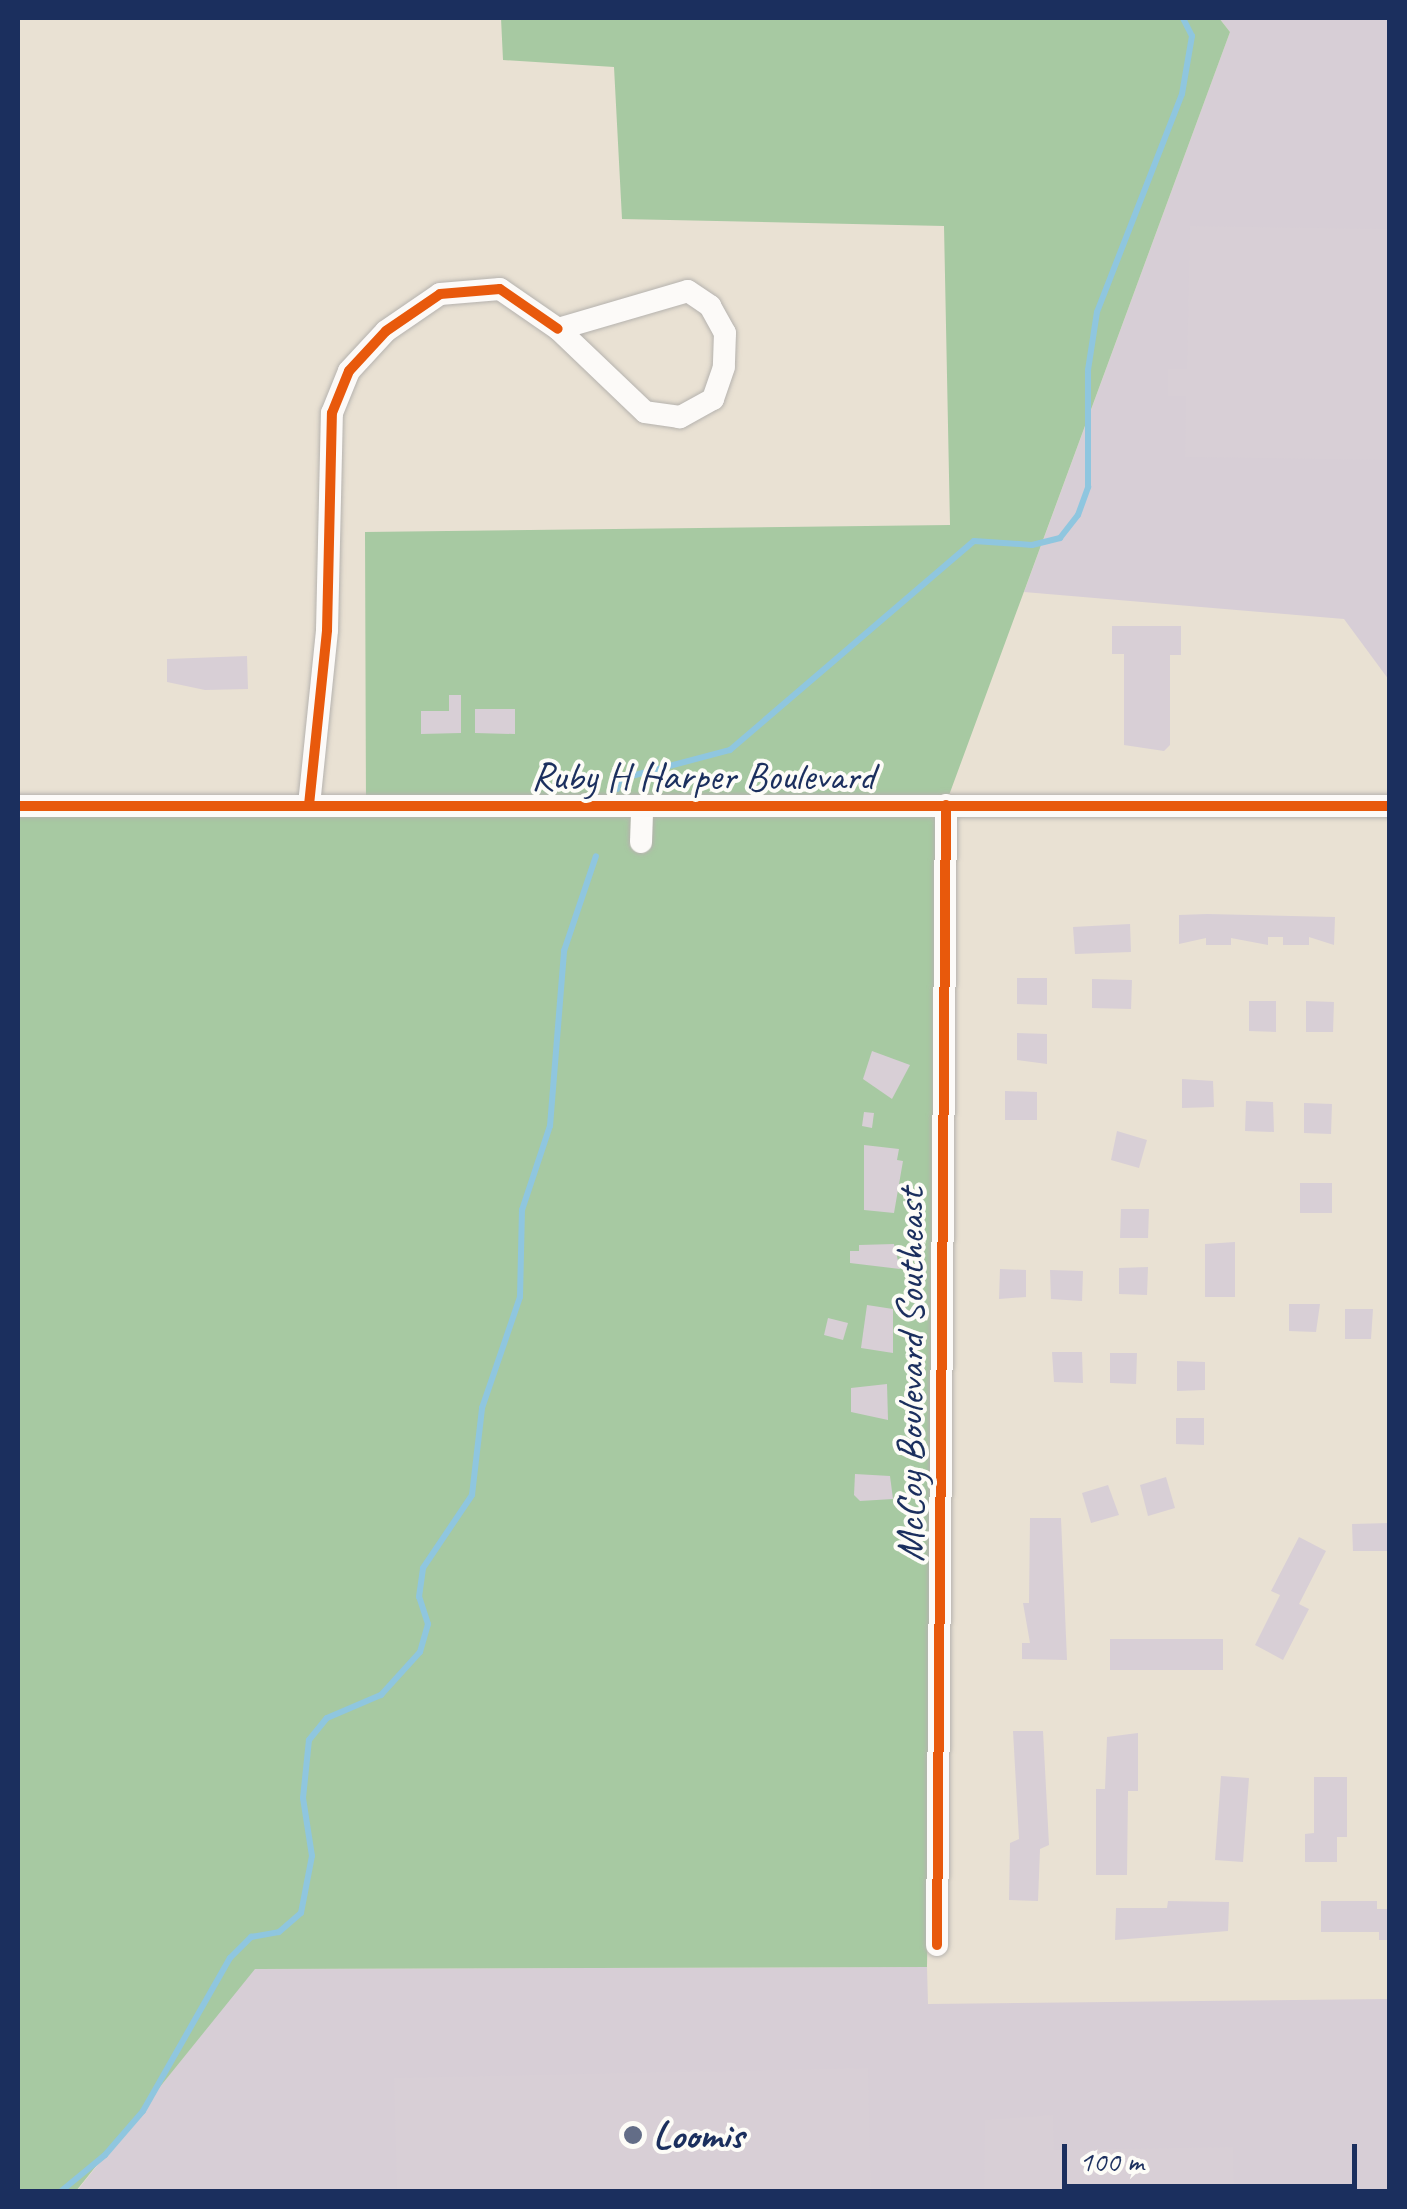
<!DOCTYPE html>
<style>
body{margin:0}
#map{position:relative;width:1407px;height:2209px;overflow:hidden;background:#e9e1d3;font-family:Caveat,sans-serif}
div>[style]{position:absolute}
.industrial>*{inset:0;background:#d7ced6}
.forest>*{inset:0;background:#a7c9a2}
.stream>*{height:6px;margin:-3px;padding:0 3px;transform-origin:3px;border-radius:3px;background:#8fc6df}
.building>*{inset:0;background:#d8cfd6}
.roads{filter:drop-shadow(0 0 2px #b5b2ae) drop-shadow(0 0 2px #b5b2ae)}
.minor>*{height:22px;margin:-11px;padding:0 11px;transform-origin:11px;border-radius:11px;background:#fcfaf8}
.cycleway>*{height:10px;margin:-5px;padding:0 5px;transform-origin:5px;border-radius:5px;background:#e8590c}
.dots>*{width:28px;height:28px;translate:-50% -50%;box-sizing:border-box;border:5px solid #fdfcf7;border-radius:50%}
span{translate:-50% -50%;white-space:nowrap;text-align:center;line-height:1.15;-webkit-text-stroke:8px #fdfcf7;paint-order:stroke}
.street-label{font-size:40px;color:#1b2f5e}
.poi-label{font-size:40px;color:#1b2f5e;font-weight:700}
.left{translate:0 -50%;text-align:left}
.frame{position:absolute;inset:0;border:20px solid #1b2f5e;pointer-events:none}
.scale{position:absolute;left:1062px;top:2144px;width:295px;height:45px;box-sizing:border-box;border:5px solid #1b2f5e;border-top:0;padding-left:12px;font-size:30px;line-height:35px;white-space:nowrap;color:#1b2f5e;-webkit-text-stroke:8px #fdfcf7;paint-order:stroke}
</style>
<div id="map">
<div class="industrial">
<div style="clip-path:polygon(1219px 18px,1389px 18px,1389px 680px,1344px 619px,1024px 592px,1230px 32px)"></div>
<div style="clip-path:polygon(927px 1967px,928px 2004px,1389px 1999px,1389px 2191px,76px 2192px,254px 1969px)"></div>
</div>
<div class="forest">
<div style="clip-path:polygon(501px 18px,1219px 18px,1230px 32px,948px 798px,927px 1967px,255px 1969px,76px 2191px,18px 2191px,18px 798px,366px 809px,365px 532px,950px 525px,944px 226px,622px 219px,614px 67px,503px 60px)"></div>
</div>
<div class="stream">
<div style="left:617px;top:789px;width:10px;rotate:-73deg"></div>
<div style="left:620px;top:779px;width:114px;rotate:-14.8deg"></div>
<div style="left:730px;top:750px;width:321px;rotate:-40.6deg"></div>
<div style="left:974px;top:541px;width:58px;rotate:3.9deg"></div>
<div style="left:1032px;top:545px;width:29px;rotate:-14deg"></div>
<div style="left:1060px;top:538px;width:29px;rotate:-52deg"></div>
<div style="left:1078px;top:515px;width:30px;rotate:-70deg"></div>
<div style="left:1088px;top:487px;width:117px;rotate:-90deg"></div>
<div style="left:1088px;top:370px;width:59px;rotate:-81.2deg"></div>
<div style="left:1097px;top:312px;width:234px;rotate:-68.7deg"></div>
<div style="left:1182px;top:94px;width:59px;rotate:-80.2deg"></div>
<div style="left:1192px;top:36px;width:20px;rotate:-117deg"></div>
<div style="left:60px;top:2192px;width:58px;rotate:-39.4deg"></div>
<div style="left:105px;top:2155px;width:58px;rotate:-49.2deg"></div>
<div style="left:143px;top:2111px;width:176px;rotate:-60.4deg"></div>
<div style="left:230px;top:1958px;width:30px;rotate:-45deg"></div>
<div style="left:251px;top:1937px;width:28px;rotate:-10deg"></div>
<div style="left:279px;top:1932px;width:29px;rotate:-41deg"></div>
<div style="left:301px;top:1913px;width:58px;rotate:-79.1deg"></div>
<div style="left:312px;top:1856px;width:59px;rotate:-98.8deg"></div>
<div style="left:303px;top:1798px;width:58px;rotate:-84.1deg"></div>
<div style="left:309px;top:1740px;width:28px;rotate:-51deg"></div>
<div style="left:327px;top:1718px;width:59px;rotate:-23.1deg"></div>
<div style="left:381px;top:1695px;width:58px;rotate:-47.8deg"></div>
<div style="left:420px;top:1652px;width:29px;rotate:-74deg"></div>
<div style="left:428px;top:1624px;width:28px;rotate:-108deg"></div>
<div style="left:419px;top:1597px;width:29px;rotate:-82deg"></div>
<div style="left:423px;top:1568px;width:88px;rotate:-56.1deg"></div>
<div style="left:472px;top:1495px;width:88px;rotate:-83.4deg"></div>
<div style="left:482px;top:1408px;width:117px;rotate:-71.1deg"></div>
<div style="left:520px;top:1297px;width:87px;rotate:-88.7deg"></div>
<div style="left:522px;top:1210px;width:89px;rotate:-71.6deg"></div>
<div style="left:550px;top:1126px;width:176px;rotate:-85.4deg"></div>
<div style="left:564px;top:951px;width:100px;rotate:-71.4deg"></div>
</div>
<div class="building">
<div style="clip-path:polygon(1190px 226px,1390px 229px,1390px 460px,1185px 457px,1186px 396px,1168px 396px,1168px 369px,1187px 369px)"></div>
<div style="clip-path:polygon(1112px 626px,1181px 626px,1181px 655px,1170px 655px,1170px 745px,1164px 751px,1124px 745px,1124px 654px,1112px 654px)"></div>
<div style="clip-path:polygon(247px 656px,248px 689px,205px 690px,167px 682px,167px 659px)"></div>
<div style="clip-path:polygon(449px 695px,461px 695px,461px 733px,421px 734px,421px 711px,449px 711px)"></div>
<div style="clip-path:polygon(475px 709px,515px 709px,515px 734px,475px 733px)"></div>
<div style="clip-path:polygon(1207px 914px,1335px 917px,1334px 945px,1309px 937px,1309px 945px,1283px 945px,1283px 937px,1268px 937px,1268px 945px,1231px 938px,1231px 945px,1206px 945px,1206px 938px,1179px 944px,1179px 915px)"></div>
<div style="clip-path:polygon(1130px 924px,1131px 952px,1075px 954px,1073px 927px)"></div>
<div style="clip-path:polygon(1017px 978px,1047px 978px,1047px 1005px,1017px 1004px)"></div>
<div style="clip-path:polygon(1092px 979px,1132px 980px,1131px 1009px,1092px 1008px)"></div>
<div style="clip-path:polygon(1249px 1001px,1276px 1001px,1276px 1032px,1249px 1031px)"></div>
<div style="clip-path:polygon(1306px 1001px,1334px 1002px,1333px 1032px,1306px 1032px)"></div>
<div style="clip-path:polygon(1017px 1033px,1047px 1034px,1047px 1064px,1017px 1060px)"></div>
<div style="clip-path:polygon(872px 1051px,910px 1065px,892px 1099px,863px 1079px)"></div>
<div style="clip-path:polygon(1182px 1079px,1213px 1081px,1214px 1107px,1182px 1108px)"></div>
<div style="clip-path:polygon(1005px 1091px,1037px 1092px,1037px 1120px,1005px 1120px)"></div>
<div style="clip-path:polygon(1246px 1101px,1273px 1102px,1274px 1132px,1245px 1131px)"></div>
<div style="clip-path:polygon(1304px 1103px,1332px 1104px,1331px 1134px,1304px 1133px)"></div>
<div style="clip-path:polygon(864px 1112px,874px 1113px,872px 1128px,862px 1126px)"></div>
<div style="clip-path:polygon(1117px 1131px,1147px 1140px,1139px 1168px,1111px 1160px)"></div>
<div style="clip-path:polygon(864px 1145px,899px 1149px,897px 1160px,903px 1161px,894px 1213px,864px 1210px)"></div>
<div style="clip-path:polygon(1300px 1183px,1332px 1183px,1332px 1213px,1300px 1213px)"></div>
<div style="clip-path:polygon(1121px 1209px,1149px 1209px,1148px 1238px,1120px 1238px)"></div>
<div style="clip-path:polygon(1235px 1242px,1235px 1297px,1205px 1297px,1205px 1244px)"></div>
<div style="clip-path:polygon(894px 1244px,900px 1269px,850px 1263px,850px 1251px,859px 1251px,859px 1245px)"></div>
<div style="clip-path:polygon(1148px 1267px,1147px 1295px,1119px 1294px,1119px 1268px)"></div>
<div style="clip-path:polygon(1000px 1269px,1026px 1270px,1026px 1297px,999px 1299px)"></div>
<div style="clip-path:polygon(1050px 1270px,1083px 1271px,1082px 1301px,1051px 1299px)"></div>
<div style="clip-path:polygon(1289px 1304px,1320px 1304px,1316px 1332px,1289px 1331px)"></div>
<div style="clip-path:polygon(867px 1305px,893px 1309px,893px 1353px,861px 1348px)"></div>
<div style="clip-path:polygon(1345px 1309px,1373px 1309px,1371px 1339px,1345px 1339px)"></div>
<div style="clip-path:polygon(828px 1318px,848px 1323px,843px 1340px,824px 1335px)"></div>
<div style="clip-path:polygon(1052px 1352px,1082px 1352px,1083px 1383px,1054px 1382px)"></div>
<div style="clip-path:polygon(1110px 1353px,1137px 1353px,1136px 1384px,1110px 1383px)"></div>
<div style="clip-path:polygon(1177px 1361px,1205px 1362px,1205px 1390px,1177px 1391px)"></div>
<div style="clip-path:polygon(887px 1384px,888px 1420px,851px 1412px,851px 1388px)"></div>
<div style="clip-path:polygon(1176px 1418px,1204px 1418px,1204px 1445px,1176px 1444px)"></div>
<div style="clip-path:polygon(855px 1474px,890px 1476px,893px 1499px,860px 1501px,854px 1495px)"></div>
<div style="clip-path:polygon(1166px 1477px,1175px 1508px,1148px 1516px,1140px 1485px)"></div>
<div style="clip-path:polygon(1108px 1485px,1119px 1515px,1091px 1523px,1082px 1493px)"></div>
<div style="clip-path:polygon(1030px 1518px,1061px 1518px,1067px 1660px,1022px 1659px,1022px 1643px,1030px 1643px,1023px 1603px,1029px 1603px)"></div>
<div style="clip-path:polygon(1390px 1523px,1390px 1551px,1353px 1551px,1352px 1524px)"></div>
<div style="clip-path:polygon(1299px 1537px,1326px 1551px,1299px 1604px,1309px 1609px,1283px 1660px,1255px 1645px,1280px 1595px,1271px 1591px)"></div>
<div style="clip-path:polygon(1110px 1639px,1223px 1639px,1223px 1670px,1110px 1670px)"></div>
<div style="clip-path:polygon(1013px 1731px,1043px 1731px,1049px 1845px,1040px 1849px,1038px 1901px,1009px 1900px,1010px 1843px,1019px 1839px)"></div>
<div style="clip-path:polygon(1138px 1733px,1138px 1791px,1128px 1791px,1127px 1875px,1096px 1875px,1096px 1789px,1105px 1789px,1107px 1737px)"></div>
<div style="clip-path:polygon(1221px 1776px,1249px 1778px,1243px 1862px,1215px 1860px)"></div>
<div style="clip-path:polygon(1314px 1777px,1347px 1777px,1347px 1837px,1337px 1837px,1337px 1862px,1305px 1862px,1305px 1834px,1314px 1833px)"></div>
<div style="clip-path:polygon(1168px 1901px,1229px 1902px,1228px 1931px,1115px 1940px,1116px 1908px,1167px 1908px)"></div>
<div style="clip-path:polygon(1321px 1901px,1377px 1901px,1377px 1909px,1390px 1909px,1390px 1940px,1379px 1940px,1379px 1932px,1321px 1932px)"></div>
<div style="clip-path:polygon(868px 2068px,871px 2192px,397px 2192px,394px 2078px)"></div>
<div style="clip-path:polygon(1053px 2115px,1054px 2150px,1233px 2147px,1234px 2192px,984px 2192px,985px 2120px)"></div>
</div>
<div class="roads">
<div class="minor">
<div style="left:688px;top:291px;width:27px;rotate:34deg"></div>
<div style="left:710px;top:306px;width:31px;rotate:61deg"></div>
<div style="left:725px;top:333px;width:34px;rotate:92deg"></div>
<div style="left:724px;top:367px;width:34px;rotate:109deg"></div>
<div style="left:713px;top:399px;width:38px;rotate:151deg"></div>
<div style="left:680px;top:417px;width:35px;rotate:-172deg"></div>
<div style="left:645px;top:412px;width:120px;rotate:-136.3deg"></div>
<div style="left:558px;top:329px;width:135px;rotate:-16.3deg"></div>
<div style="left:309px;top:805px;width:176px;rotate:-84.1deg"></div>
<div style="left:327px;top:630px;width:217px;rotate:-88.7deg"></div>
<div style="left:332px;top:413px;width:45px;rotate:-68deg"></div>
<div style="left:349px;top:371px;width:54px;rotate:-47.2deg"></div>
<div style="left:386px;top:331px;width:65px;rotate:-34.4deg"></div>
<div style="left:440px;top:294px;width:60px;rotate:-4.8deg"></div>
<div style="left:500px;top:289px;width:70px;rotate:34.6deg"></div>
<div style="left:18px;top:806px;width:1372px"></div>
<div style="left:641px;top:842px;width:36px;rotate:-88deg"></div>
<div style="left:937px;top:1945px;width:1140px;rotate:-89.55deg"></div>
</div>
</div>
<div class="cycleway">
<div style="left:309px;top:805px;width:176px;rotate:-84.1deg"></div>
<div style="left:327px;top:630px;width:217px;rotate:-88.7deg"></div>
<div style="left:332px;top:413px;width:45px;rotate:-68deg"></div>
<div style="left:349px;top:371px;width:54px;rotate:-47.2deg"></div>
<div style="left:386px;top:331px;width:65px;rotate:-34.4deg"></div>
<div style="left:440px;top:294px;width:60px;rotate:-4.8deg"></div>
<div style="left:500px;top:289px;width:70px;rotate:34.6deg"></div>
<div style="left:18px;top:806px;width:1372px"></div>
<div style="left:937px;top:1945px;width:1140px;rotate:-89.55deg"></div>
</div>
<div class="dots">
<div style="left:633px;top:2135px;background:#636d87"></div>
</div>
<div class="street-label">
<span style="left:703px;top:776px">Ruby H Harper Boulevard</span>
<span style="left:910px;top:1375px;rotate:-90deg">McCoy Boulevard Southeast</span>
</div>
<div class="poi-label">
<span class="left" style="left:653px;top:2135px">Loomis</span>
</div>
<div class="frame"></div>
<div class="scale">100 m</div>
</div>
